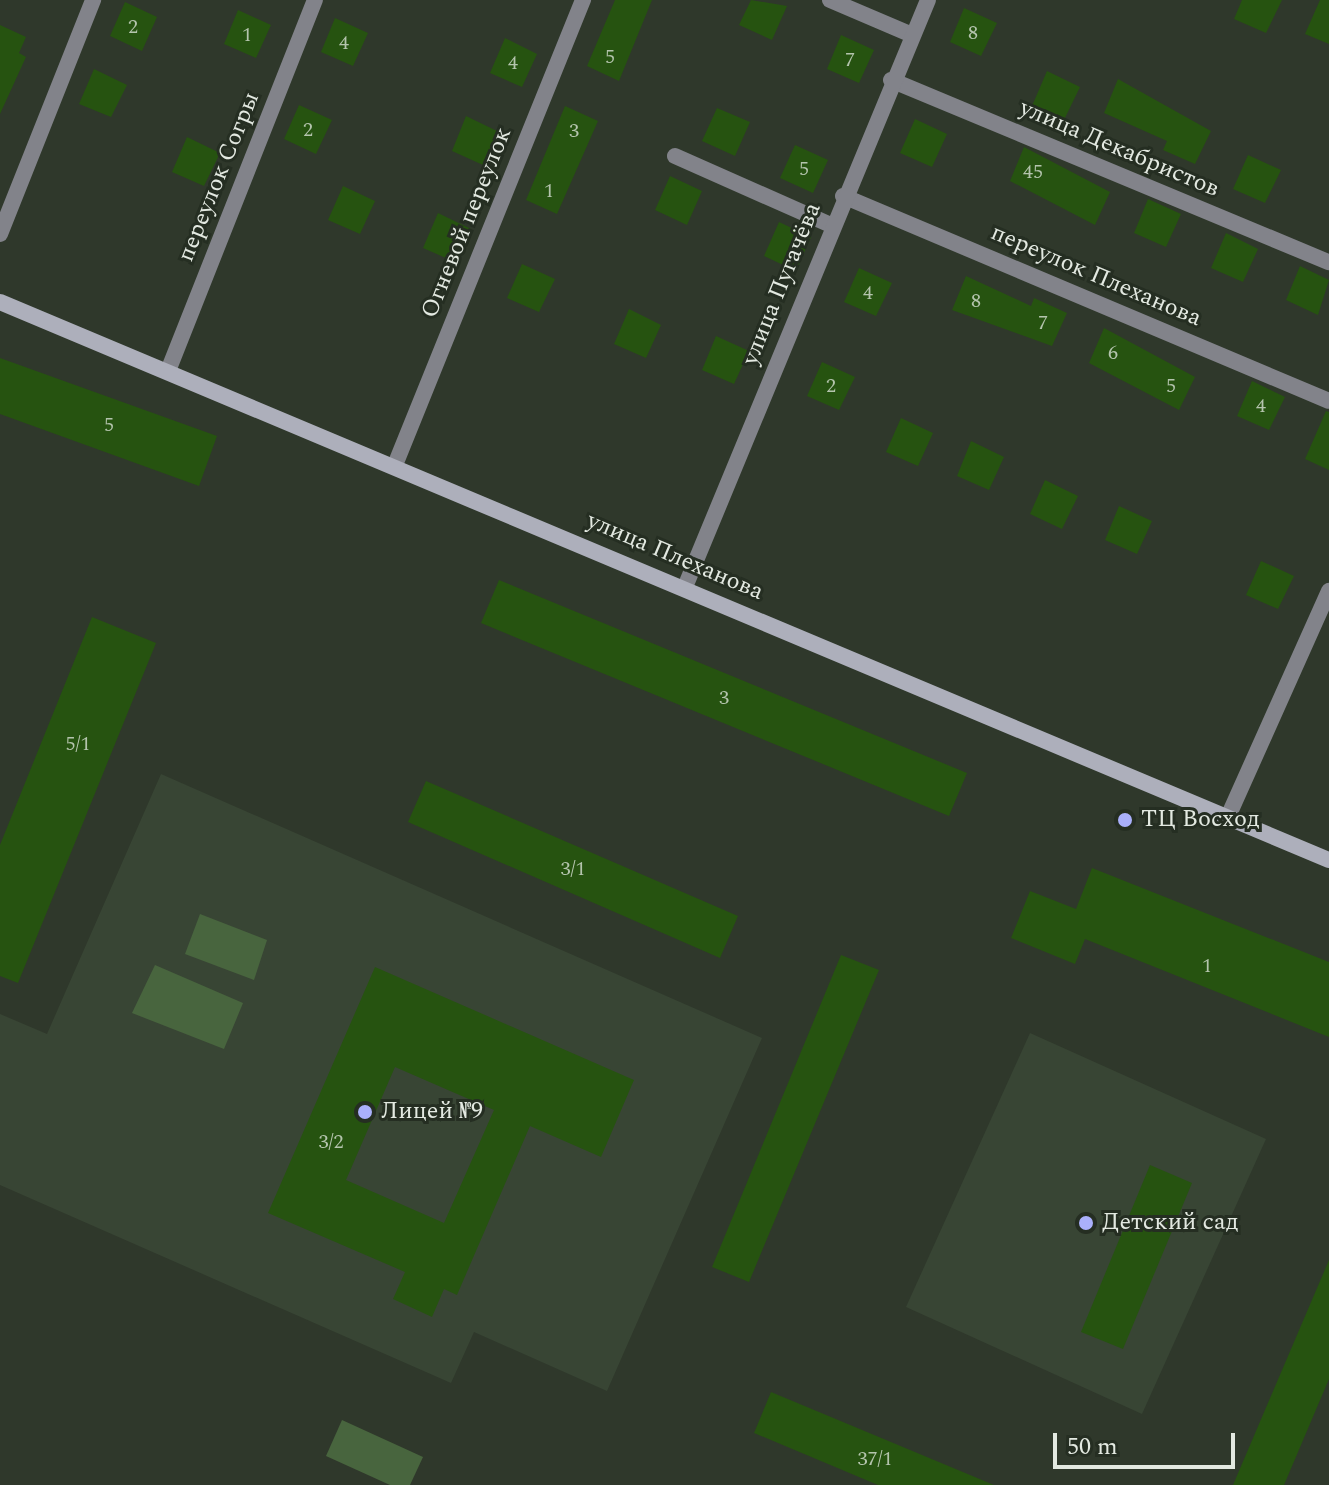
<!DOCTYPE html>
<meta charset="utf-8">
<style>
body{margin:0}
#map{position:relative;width:1329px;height:1485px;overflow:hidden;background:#2f382b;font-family:Spectral,serif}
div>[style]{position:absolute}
.built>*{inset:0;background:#384534}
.green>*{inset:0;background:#48653e}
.building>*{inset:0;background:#265310}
.street>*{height:16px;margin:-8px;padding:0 8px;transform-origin:8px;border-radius:8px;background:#82838a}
.secondary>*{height:16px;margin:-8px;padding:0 8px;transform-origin:8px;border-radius:8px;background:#adafbb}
.dots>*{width:22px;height:22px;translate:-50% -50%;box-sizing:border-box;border:4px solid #252e22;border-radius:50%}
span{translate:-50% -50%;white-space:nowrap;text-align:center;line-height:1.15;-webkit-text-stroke:6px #252e22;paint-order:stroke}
.number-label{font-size:20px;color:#b4c4ad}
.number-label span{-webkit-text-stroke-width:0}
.street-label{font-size:24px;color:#e3e9e1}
.poi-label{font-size:24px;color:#e3e9e1}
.left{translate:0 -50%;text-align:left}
.scale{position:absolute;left:1053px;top:1433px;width:182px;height:36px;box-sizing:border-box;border:4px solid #e3e9e1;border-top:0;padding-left:10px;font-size:24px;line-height:28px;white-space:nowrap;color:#e3e9e1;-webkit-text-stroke:6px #252e22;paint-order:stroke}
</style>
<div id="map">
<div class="built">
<div style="clip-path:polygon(161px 774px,762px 1038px,607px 1391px,474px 1332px,451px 1383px,0 1185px,0 1014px,47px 1034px)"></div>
<div style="clip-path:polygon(1030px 1033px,1266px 1139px,1142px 1414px,906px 1307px)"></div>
</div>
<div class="green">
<div style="clip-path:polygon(200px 914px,267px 940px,254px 980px,185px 954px)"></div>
<div style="clip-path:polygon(155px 965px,243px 1003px,224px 1049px,132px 1013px)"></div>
<div style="clip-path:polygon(342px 1420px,423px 1457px,410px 1485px,390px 1485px,326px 1456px)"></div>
</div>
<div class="building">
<div style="clip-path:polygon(615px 0,652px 0,619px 81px,587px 66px)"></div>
<div style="clip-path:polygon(751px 0,787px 6px,772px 40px,739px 25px)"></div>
<div style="clip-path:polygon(1242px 0,1282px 0,1266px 33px,1234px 19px)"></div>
<div style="clip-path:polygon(1320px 0,1329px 0,1329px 44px,1305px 34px)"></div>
<div style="clip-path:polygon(125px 2px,157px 17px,142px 51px,110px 36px)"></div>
<div style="clip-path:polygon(964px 8px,997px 23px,981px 56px,950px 42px)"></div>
<div style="clip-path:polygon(238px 10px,271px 25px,256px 58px,224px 44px)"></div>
<div style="clip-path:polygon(335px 18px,368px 33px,353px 66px,321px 52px)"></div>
<div style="clip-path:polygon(0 25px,26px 37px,19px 53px,26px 57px,0 114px)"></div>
<div style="clip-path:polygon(841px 35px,874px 50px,859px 83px,827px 69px)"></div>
<div style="clip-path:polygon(505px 38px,537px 54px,522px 87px,490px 73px)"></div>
<div style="clip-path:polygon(94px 69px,127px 85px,111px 117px,79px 104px)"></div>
<div style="clip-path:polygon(1047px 71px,1080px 87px,1064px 120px,1032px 106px)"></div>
<div style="clip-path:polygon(1118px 79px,1211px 131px,1195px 164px,1163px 150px,1167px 141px,1104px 113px)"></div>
<div style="clip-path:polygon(299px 105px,332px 120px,316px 154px,284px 139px)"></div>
<div style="clip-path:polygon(565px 106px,598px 121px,557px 214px,526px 200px)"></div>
<div style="clip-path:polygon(717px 108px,750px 122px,735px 156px,702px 141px)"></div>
<div style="clip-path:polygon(466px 116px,499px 132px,483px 165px,452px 151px)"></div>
<div style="clip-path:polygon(915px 119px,947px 134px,932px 167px,900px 153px)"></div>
<div style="clip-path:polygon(187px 137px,220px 153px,204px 186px,172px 172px)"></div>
<div style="clip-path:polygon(795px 145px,828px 160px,813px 193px,780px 178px)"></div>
<div style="clip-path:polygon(1024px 147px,1110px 192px,1095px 225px,1010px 181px)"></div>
<div style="clip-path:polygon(1248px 155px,1281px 170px,1265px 203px,1233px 189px)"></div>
<div style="clip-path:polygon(670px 176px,702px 191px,687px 225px,655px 210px)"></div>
<div style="clip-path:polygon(343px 186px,375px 201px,360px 234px,328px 220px)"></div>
<div style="clip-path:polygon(1148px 199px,1181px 214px,1166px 247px,1134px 233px)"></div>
<div style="clip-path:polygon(438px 213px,471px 229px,455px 262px,423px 248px)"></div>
<div style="clip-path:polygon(779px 222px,811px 237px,796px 271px,764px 256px)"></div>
<div style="clip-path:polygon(1226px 233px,1258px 249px,1243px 282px,1211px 268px)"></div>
<div style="clip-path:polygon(522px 264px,555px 279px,539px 312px,507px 298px)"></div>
<div style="clip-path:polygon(1300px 266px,1329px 280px,1318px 315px,1286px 300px)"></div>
<div style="clip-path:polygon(859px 268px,892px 283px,876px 316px,844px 302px)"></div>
<div style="clip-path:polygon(966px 276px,1031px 306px,1034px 298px,1067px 313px,1052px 346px,952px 310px)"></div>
<div style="clip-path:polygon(629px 309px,661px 325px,646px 358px,614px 344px)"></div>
<div style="clip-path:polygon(1104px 328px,1195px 377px,1179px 410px,1089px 363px)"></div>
<div style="clip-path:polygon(716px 336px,749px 351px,734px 384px,702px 370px)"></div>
<div style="clip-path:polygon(0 358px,217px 436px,199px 486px,0 414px)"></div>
<div style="clip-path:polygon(822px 362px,855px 377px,839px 410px,807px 396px)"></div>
<div style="clip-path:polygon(1252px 381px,1285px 397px,1269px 430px,1237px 416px)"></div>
<div style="clip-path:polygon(1326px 411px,1329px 412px,1329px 470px,1305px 459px)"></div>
<div style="clip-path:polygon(901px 418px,933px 433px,918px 466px,886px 452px)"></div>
<div style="clip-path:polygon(971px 441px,1004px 457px,989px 490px,957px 476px)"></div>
<div style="clip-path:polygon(1045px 480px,1078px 496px,1062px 529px,1030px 514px)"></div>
<div style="clip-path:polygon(1119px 506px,1152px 521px,1137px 554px,1105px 540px)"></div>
<div style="clip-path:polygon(1261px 561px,1294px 576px,1278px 609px,1246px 595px)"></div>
<div style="clip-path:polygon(499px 580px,967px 773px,949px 816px,481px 623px)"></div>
<div style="clip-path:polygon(92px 617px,156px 643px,18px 983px,0 976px,0 845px)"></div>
<div style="clip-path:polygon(426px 781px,738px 916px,720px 958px,408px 822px)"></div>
<div style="clip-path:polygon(1092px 868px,1329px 962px,1329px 1037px,1085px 939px,1075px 964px,1011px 938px,1030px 891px,1076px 909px)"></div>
<div style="clip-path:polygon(841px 955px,879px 970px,749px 1282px,712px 1267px)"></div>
<div style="clip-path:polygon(evenodd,375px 967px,634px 1080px,601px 1157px,530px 1126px,457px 1295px,444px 1289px,432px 1317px,393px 1299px,405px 1272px,268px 1213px,375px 967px,395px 1067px,494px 1110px,444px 1223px,346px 1180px,395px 1067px)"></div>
<div style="clip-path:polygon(1150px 1165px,1192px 1183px,1123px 1349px,1081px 1332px)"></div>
<div style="clip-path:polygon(1329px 1260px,1329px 1379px,1284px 1485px,1233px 1485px)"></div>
<div style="clip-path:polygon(771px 1392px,994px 1485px,878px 1485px,754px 1433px)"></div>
</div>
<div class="street">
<div style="left:830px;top:0;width:89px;rotate:23.1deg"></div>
<div style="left:891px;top:80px;width:474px;rotate:22.6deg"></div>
<div style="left:675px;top:156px;width:171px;rotate:23.9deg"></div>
<div style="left:843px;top:196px;width:527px;rotate:22.87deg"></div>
<div style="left:0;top:234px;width:252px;rotate:-68.3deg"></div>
<div style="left:168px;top:371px;width:399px;rotate:-68.4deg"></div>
<div style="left:395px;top:465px;width:502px;rotate:-67.99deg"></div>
<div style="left:685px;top:587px;width:635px;rotate:-67.51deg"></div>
<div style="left:1227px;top:819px;width:250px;rotate:-65.9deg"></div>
</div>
<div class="secondary">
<div style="left:0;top:302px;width:1441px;rotate:22.78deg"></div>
</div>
<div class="dots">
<div style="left:1125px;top:820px;background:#aab0fb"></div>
<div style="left:365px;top:1112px;background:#aab0fb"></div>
<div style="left:1086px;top:1223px;background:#aab0fb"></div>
</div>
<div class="number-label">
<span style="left:133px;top:27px">2</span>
<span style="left:973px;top:33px">8</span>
<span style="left:247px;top:35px">1</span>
<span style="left:344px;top:43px">4</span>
<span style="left:610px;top:57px">5</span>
<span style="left:850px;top:60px">7</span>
<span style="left:513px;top:63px">4</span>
<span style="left:308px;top:130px">2</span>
<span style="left:574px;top:131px">3</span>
<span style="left:804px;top:169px">5</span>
<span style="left:1033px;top:172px">45</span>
<span style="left:549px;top:191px">1</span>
<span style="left:868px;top:293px">4</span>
<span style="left:976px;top:301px">8</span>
<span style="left:1043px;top:323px">7</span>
<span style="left:1113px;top:353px">6</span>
<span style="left:831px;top:386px">2</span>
<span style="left:1171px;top:386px">5</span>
<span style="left:1261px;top:406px">4</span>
<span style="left:109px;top:425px">5</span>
<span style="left:724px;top:698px">3</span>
<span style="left:78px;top:744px">5/1</span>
<span style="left:573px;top:869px">3/1</span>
<span style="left:1207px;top:966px">1</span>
<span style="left:331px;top:1142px">3/2</span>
<span style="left:875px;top:1459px">37/1</span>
</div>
<div class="street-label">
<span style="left:1119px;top:149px;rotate:23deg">улица Декабристов</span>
<span style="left:219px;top:177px;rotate:-68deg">переулок Согры</span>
<span style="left:467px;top:223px;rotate:-68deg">Огневой переулок</span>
<span style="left:1096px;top:276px;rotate:23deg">переулок Плеханова</span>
<span style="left:782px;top:284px;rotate:-68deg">улица Пугачёва</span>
<span style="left:675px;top:557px;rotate:23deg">улица Плеханова</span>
</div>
<div class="poi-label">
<span class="left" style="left:1141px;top:820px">ТЦ Восход</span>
<span class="left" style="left:381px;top:1112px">Лицей №9</span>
<span class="left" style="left:1102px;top:1223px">Детский сад</span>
</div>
<div class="scale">50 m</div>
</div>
